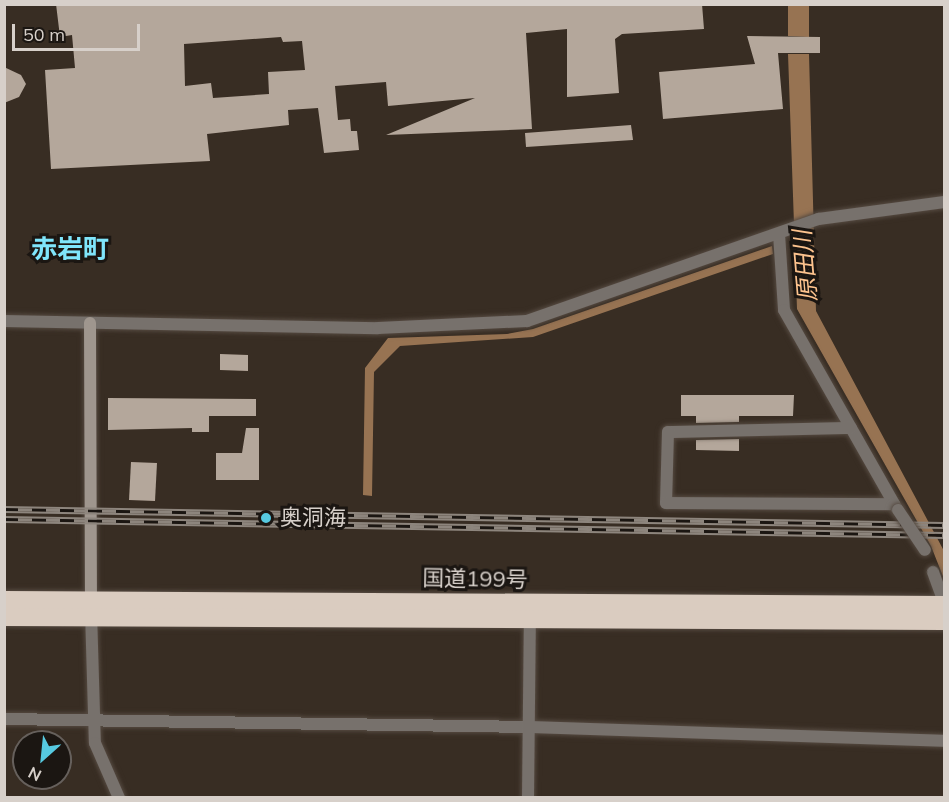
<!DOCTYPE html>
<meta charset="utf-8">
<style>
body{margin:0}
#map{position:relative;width:949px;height:802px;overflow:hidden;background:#382d23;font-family:Mulish,"Noto Sans JP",sans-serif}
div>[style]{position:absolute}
.water>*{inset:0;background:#977352}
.building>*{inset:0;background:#b4a79b}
.roads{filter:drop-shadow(0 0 2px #554a41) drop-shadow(0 0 2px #554a41)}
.street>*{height:12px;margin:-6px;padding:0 6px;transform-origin:6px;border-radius:6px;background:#77716c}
.secondary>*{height:12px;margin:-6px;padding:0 6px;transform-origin:6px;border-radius:6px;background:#9f968e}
.highway>*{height:18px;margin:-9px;padding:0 9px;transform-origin:9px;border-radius:9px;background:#daccc0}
.rail>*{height:7px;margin-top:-3.5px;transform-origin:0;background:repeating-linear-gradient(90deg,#1b1612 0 14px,#8d857d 0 28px);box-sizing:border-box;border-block:2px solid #8d857d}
.bridges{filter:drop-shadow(0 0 2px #554a41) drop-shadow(0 0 2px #554a41)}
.street-bridge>*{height:12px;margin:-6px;padding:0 6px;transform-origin:6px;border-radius:6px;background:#77716c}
.dots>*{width:16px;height:16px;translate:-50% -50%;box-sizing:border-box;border:3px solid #1b1612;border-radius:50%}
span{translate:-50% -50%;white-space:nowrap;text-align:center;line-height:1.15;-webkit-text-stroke:6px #1b1612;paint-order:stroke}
.poi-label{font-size:22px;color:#d7d0ca}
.left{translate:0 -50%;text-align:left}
.street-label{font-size:22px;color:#d7d0ca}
.water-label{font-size:24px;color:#fdc38e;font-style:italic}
.quarter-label{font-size:26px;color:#7fe5fb;font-weight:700}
.frame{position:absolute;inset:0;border:6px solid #d7d0ca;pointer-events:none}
.north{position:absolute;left:12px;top:730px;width:60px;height:60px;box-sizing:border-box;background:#1b1612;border:2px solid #66605c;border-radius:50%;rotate:207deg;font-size:16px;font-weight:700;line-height:24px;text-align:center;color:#d7d0ca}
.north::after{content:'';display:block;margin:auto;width:21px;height:27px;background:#56c9e0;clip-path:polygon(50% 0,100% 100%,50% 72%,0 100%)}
.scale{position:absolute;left:12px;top:24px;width:128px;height:27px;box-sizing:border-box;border:3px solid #d7d0ca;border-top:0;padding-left:8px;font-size:18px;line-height:21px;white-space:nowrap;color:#d7d0ca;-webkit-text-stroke:4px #1b1612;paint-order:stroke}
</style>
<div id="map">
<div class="water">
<div style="clip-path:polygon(788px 5px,809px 5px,809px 37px,788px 36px)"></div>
<div style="clip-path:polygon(788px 54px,809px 54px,816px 311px,944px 551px,944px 579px,931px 546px,797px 309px)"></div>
<div style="clip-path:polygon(772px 246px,773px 254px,533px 337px,400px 346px,374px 372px,372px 496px,363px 495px,365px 368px,388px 338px,507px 334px,533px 329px)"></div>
</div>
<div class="building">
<div style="clip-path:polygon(evenodd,56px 4px,702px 4px,704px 29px,622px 34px,615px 39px,619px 93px,567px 97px,567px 29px,526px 33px,532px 129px,386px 135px,475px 98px,388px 106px,386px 82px,335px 86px,338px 120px,350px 119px,351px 131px,357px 131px,359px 150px,324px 153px,318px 108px,288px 110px,289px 125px,207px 134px,210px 161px,51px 169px,45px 70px,75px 68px,72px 35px,60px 37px,56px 4px,281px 37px,283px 42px,302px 41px,305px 70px,268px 72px,269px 94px,213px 98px,211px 83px,185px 86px,184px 44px,281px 37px)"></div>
<div style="clip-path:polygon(747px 36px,820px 37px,820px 53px,778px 53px,783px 109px,663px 119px,659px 72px,755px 64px)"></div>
<div style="clip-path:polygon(4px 67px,21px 75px,26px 84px,19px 97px,4px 103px)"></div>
<div style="clip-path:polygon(631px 125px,633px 140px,526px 147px,525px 133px)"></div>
<div style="clip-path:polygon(220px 354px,248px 355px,248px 371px,220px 370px)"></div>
<div style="clip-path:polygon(681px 395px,794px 395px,793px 416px,739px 416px,739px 422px,696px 423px,696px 416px,681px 416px)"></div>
<div style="clip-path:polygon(108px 398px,256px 399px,256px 416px,209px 416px,209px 432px,192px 432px,192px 428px,108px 430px)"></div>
<div style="clip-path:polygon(246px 428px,259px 428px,259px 480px,216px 480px,216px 453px,242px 453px)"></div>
<div style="clip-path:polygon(739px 439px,739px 451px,696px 450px,696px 440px)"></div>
<div style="clip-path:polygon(131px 462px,157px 463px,155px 501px,129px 500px)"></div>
</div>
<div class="roads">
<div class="street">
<div style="left:779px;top:234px;width:76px;rotate:86.2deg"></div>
<div style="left:784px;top:310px;width:229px;rotate:60.4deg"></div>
<div style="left:4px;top:321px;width:374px;rotate:1.1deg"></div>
<div style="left:378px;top:328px;width:149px;rotate:-2.7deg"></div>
<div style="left:527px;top:321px;width:309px;rotate:-19.3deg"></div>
<div style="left:819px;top:219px;width:126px;rotate:-7.7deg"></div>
<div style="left:851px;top:428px;width:183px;rotate:178.7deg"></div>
<div style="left:668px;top:432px;width:71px;rotate:91.6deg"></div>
<div style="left:666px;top:503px;width:228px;rotate:0.3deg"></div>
<div style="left:933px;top:572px;width:32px;rotate:70deg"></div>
<div style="left:91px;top:612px;width:131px;rotate:88.3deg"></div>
<div style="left:95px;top:743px;width:60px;rotate:66.4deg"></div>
<div style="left:4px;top:719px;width:525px;rotate:0.87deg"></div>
<div style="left:529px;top:727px;width:415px;rotate:1.9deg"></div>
<div style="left:528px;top:798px;width:184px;rotate:-89.4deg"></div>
</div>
<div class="secondary">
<div style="left:90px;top:323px;width:276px;rotate:89.8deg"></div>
</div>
<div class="highway">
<div style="left:4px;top:600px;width:940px;rotate:0.3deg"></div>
<div style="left:4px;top:617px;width:940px;rotate:0.24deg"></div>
</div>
</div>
<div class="rail">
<div style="left:4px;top:509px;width:940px;rotate:0.98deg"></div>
<div style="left:4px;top:519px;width:940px;rotate:0.98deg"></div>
</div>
<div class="bridges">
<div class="street-bridge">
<div style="left:898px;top:510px;width:48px;rotate:56deg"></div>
</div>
</div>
<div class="dots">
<div style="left:266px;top:518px;background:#56c9e0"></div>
</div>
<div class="poi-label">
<span class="left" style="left:280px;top:518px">奥洞海</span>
</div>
<div class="street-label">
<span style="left:475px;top:579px;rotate:1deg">国道199号</span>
</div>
<div class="water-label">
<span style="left:805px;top:266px;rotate:-95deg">原田川</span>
</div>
<div class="quarter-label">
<span style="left:70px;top:249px">赤岩町</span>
</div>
<div class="frame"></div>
<div class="north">N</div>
<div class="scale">50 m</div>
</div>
